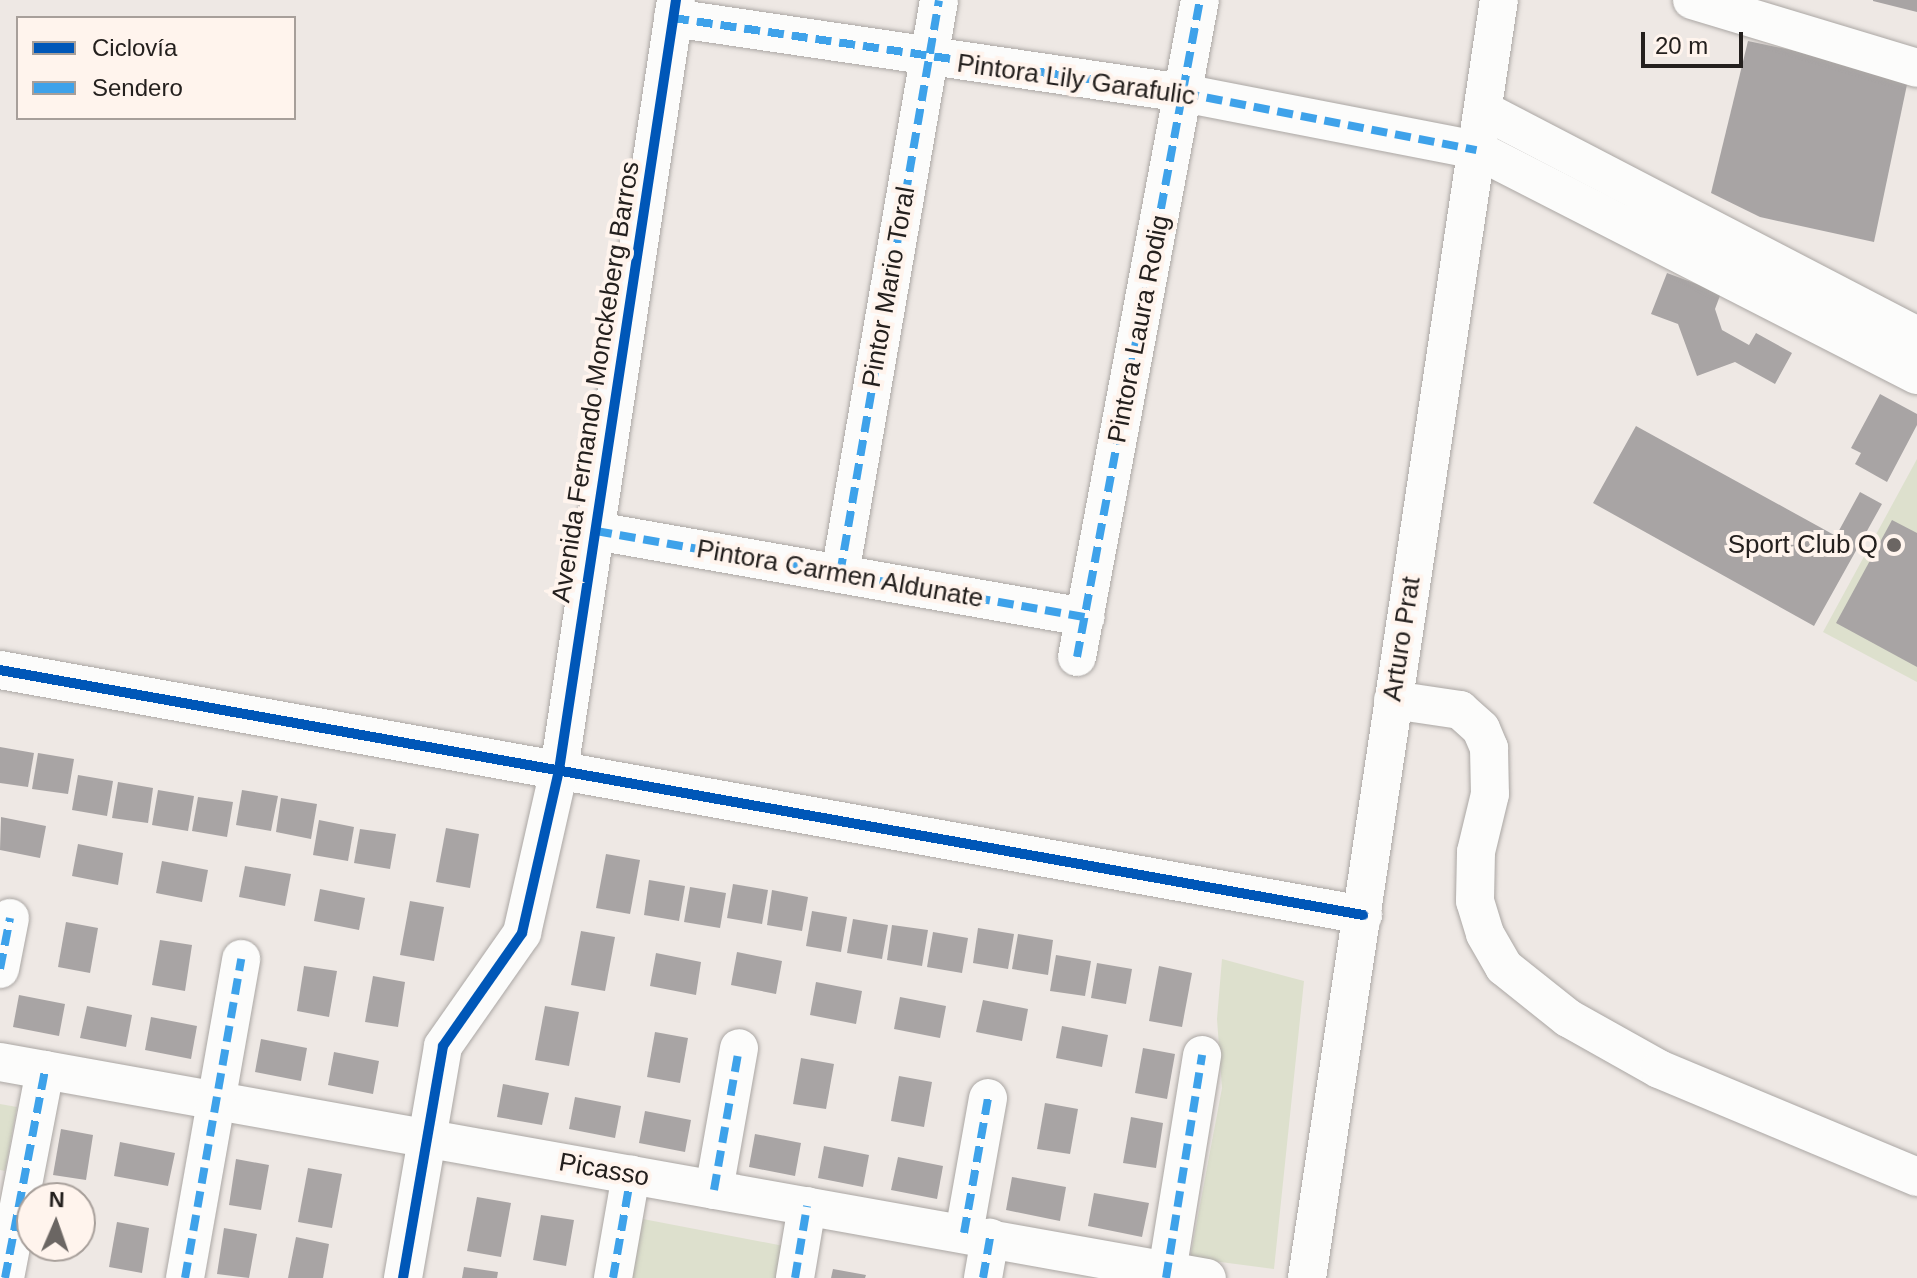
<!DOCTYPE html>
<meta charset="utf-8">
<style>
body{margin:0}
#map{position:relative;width:1917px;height:1278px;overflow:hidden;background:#eee8e4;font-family:Arial,sans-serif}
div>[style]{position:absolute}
.green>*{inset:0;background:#dde0cd}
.building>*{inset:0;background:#a8a4a4}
.roads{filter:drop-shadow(0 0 2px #aba7a4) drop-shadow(0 0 2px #aba7a4)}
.minor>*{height:38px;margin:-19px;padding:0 19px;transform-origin:19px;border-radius:19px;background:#fcfcfb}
.quiet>*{height:8px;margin-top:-4px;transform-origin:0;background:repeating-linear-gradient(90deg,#3ea2ea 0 16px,transparent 0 24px)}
.cycleway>*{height:10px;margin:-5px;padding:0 5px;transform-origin:5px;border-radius:5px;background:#0057b8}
.dots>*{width:22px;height:22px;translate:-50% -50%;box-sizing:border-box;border:4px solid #fff4ed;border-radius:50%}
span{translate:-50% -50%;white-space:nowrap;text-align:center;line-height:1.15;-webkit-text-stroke:8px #fff4ed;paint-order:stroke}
.street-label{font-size:26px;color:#24201e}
.poi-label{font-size:26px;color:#24201e}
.right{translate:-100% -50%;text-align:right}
.legend{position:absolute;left:16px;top:16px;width:280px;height:104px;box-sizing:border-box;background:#fff4ed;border:2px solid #a79f9a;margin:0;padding:10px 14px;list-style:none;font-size:24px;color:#24201e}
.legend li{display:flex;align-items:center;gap:16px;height:40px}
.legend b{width:40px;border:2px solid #a79f9a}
.north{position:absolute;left:16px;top:1182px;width:80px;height:80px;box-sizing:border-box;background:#fff4ed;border:2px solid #a79f9a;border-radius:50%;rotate:2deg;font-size:22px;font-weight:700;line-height:32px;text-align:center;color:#24201e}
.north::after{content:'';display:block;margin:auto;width:28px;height:36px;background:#6b6663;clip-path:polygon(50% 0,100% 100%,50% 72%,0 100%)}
.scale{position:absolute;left:1641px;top:32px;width:102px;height:36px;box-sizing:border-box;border:4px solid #24201e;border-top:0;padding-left:10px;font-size:24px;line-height:28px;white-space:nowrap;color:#24201e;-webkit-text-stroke:6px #fff4ed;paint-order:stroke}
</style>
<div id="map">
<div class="green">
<div style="clip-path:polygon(1917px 459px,1917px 682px,1823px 632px)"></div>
<div style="clip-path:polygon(1222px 959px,1304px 981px,1274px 1269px,1190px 1258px,1222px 1088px,1217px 1019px)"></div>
<div style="clip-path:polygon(0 1104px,17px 1107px,5px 1171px,0 1170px)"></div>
<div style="clip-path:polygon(643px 1219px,784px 1246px,778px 1278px,632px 1278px)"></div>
</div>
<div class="building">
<div style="clip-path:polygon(1873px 0,1917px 0,1917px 12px,1873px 1px)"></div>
<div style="clip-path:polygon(1748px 41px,1909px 75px,1874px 242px,1760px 217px,1711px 193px)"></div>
<div style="clip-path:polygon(1667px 273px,1721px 293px,1715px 309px,1722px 330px,1749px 345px,1756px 333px,1792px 353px,1775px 384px,1735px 362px,1697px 376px,1678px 324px,1651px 314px)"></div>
<div style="clip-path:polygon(1880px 394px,1917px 414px,1917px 425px,1887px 482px,1855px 464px,1861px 453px,1851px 448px)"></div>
<div style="clip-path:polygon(1636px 426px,1836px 536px,1860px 492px,1882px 504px,1814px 626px,1593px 503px)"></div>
<div style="clip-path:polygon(1892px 520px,1917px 533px,1917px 667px,1836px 623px)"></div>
<div style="clip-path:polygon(0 747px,34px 753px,28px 787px,0 783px)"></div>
<div style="clip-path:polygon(38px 753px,74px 759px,68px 794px,32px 789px)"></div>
<div style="clip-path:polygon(78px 775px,113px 781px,107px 816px,72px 810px)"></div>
<div style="clip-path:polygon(118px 782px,153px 788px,148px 823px,112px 818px)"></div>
<div style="clip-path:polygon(158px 790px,194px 796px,188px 831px,152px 825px)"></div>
<div style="clip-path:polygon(242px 790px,278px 796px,271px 831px,236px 825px)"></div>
<div style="clip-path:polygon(198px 797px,233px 802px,227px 837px,192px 831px)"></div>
<div style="clip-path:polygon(281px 798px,317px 804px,311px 839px,276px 832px)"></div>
<div style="clip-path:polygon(1px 817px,46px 826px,40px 858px,0 850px)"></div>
<div style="clip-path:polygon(319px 820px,354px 827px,348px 861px,313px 855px)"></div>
<div style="clip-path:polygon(446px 828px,479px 834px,470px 888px,436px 882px)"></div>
<div style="clip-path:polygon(360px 829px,396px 834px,390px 869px,354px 863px)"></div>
<div style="clip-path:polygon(78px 844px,123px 853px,118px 885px,72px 876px)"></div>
<div style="clip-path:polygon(606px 854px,640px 860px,630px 914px,596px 908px)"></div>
<div style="clip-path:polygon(162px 861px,208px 870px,202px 902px,156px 893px)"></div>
<div style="clip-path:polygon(245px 866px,291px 874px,285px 906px,239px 897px)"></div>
<div style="clip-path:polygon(649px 880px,685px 886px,679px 921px,644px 915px)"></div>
<div style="clip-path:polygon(733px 884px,768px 890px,762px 924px,727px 918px)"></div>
<div style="clip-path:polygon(690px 887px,726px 893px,720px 928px,684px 922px)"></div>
<div style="clip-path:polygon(320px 889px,365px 898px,359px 930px,314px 921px)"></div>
<div style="clip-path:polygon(772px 890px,808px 897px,802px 931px,767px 925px)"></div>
<div style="clip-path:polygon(410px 901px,444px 907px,434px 961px,400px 955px)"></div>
<div style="clip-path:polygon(812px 911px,847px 917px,841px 952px,806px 946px)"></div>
<div style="clip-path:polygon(853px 919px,888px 925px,882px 959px,847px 953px)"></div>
<div style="clip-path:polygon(66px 922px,98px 928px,90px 973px,58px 967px)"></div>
<div style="clip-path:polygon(892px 925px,928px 930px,922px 966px,887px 960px)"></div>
<div style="clip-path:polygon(978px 928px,1014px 934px,1008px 969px,973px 963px)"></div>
<div style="clip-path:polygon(581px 931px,615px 937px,605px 991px,571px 985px)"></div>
<div style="clip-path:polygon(933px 932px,968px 938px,962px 973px,927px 967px)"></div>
<div style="clip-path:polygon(1018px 934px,1053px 940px,1048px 975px,1012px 969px)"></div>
<div style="clip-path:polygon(160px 940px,192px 945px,185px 991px,152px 985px)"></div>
<div style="clip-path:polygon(737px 952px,782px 961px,776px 994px,731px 985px)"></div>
<div style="clip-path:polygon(656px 953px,701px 962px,696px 995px,650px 986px)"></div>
<div style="clip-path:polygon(1056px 955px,1091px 961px,1085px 996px,1050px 991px)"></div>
<div style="clip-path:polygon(1097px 963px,1132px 969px,1126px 1004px,1091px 998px)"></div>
<div style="clip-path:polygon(304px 966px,337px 971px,329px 1017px,297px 1011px)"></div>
<div style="clip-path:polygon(1159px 966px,1192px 973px,1182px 1027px,1149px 1021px)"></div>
<div style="clip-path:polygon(373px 976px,405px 982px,398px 1027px,365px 1022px)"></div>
<div style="clip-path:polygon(816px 982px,862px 991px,856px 1024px,810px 1015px)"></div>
<div style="clip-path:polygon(19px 995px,65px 1004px,59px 1036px,13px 1027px)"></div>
<div style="clip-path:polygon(900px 997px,946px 1006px,940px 1038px,894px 1029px)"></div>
<div style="clip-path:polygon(983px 1000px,1028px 1009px,1022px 1041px,976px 1032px)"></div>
<div style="clip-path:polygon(87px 1006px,132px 1015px,126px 1047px,80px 1038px)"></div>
<div style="clip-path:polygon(545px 1006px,579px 1012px,569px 1066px,535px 1060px)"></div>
<div style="clip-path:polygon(151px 1017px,197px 1026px,191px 1059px,145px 1050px)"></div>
<div style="clip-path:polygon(1062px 1026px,1108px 1035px,1102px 1067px,1056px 1058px)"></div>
<div style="clip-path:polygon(655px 1032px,688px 1038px,680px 1083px,647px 1077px)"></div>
<div style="clip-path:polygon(261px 1039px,307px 1048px,301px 1081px,255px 1072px)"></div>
<div style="clip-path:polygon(1143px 1048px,1175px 1054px,1167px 1099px,1135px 1093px)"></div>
<div style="clip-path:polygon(334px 1052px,379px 1061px,373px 1094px,328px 1085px)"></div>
<div style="clip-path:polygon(801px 1058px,834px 1064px,826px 1109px,793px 1104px)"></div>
<div style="clip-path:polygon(899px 1076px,932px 1082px,924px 1127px,891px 1121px)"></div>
<div style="clip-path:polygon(503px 1084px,549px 1093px,542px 1125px,497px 1117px)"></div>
<div style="clip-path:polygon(575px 1097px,621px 1106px,615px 1138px,569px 1129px)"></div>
<div style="clip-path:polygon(1045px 1103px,1078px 1109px,1070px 1154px,1037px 1149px)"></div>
<div style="clip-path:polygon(645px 1111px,691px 1120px,685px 1152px,639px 1143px)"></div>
<div style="clip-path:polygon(1131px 1117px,1163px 1123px,1156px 1168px,1123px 1163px)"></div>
<div style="clip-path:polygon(61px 1129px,93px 1135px,86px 1180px,53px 1175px)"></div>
<div style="clip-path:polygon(755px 1134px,801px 1143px,795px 1176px,749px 1167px)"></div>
<div style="clip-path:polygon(120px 1142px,175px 1153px,168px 1186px,114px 1176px)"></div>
<div style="clip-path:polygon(824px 1146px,869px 1155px,863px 1187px,818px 1178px)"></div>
<div style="clip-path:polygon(898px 1157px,943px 1166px,937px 1199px,891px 1190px)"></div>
<div style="clip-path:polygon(236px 1159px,269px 1165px,261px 1210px,229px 1205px)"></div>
<div style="clip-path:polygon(308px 1168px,342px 1174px,332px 1228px,298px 1222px)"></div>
<div style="clip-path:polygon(1012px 1177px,1066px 1187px,1060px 1221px,1006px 1210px)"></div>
<div style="clip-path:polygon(1094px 1193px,1149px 1203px,1142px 1237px,1088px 1226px)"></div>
<div style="clip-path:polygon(477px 1197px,511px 1203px,501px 1257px,467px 1251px)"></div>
<div style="clip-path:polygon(541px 1215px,574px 1220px,566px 1266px,533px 1260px)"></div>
<div style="clip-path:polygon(117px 1222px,149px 1228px,142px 1273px,109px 1267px)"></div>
<div style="clip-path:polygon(224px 1228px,257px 1234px,249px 1278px,217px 1274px)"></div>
<div style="clip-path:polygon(296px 1237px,329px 1244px,323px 1278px,288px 1278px)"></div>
<div style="clip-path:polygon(41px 1246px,74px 1246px,72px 1256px,40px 1251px)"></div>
<div style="clip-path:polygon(464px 1267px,498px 1272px,497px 1278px,462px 1278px)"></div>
<div style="clip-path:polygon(833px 1269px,866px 1275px,865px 1278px,831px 1278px)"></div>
</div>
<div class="roads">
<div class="minor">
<div style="left:1692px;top:0;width:235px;rotate:16.8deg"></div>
<div style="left:673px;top:18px;width:515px;rotate:8.37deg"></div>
<div style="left:1183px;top:93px;width:299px;rotate:11deg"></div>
<div style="left:1477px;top:150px;width:494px;rotate:27.1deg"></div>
<div style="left:1485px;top:111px;width:487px;rotate:27.5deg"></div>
<div style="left:596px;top:531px;width:497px;rotate:10deg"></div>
<div style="left:840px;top:574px;width:582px;rotate:-80.21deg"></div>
<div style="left:1077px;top:657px;width:668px;rotate:-79.4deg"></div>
<div style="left:0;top:670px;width:1385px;rotate:10.19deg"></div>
<div style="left:1393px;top:700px;width:68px;rotate:8.5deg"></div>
<div style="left:1460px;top:710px;width:28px;rotate:42deg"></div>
<div style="left:1481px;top:729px;width:21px;rotate:67deg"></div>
<div style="left:1489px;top:748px;width:46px;rotate:88.8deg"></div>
<div style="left:1490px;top:794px;width:60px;rotate:103.6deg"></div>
<div style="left:1476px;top:852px;width:49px;rotate:91.2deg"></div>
<div style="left:1475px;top:901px;width:34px;rotate:73deg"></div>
<div style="left:1485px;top:934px;width:38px;rotate:60deg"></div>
<div style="left:1504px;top:967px;width:82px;rotate:38.6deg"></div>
<div style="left:1568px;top:1018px;width:104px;rotate:29.3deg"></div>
<div style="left:1659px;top:1069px;width:280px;rotate:22.7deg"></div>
<div style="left:0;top:969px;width:52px;rotate:-78.9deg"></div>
<div style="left:0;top:1062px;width:1226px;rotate:10.15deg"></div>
<div style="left:714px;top:1190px;width:144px;rotate:-80deg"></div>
<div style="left:964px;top:1233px;width:137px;rotate:-79.9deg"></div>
<div style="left:5px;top:1278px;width:212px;rotate:-79.1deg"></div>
<div style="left:185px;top:1278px;width:324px;rotate:-80deg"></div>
<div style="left:403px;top:1278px;width:235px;rotate:-80.2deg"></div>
<div style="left:443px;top:1046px;width:138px;rotate:-55deg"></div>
<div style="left:522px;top:933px;width:167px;rotate:-77.2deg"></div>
<div style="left:559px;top:770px;width:779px;rotate:-81.36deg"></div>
<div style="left:613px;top:1278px;width:105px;rotate:-80.1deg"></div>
<div style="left:795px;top:1278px;width:73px;rotate:-80.5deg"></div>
<div style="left:983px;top:1278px;width:41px;rotate:-80.1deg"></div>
<div style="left:1166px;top:1278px;width:226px;rotate:-80.8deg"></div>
<div style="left:1307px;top:1278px;width:1292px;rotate:-81.46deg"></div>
</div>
</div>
<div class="quiet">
<div style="left:673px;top:18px;width:515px;rotate:8.37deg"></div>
<div style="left:1183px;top:93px;width:299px;rotate:11deg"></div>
<div style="left:596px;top:531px;width:497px;rotate:10deg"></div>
<div style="left:840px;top:574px;width:582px;rotate:-80.21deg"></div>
<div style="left:1077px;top:657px;width:668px;rotate:-79.4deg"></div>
<div style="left:0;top:969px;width:52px;rotate:-78.9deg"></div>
<div style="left:714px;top:1190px;width:144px;rotate:-80deg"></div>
<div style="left:964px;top:1233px;width:137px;rotate:-79.9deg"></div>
<div style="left:5px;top:1278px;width:212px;rotate:-79.1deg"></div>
<div style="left:185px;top:1278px;width:324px;rotate:-80deg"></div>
<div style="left:613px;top:1278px;width:105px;rotate:-80.1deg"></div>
<div style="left:795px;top:1278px;width:73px;rotate:-80.5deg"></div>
<div style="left:983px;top:1278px;width:41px;rotate:-80.1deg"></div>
<div style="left:1166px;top:1278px;width:226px;rotate:-80.8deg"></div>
</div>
<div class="cycleway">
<div style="left:0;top:670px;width:1385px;rotate:10.19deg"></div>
<div style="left:403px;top:1278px;width:235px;rotate:-80.2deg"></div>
<div style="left:443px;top:1046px;width:138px;rotate:-55deg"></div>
<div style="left:522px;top:933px;width:167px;rotate:-77.2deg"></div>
<div style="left:559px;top:770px;width:779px;rotate:-81.36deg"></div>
</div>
<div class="dots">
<div style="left:1894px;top:545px;background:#6b6663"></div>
</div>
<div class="street-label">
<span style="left:1076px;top:80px;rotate:8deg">Pintora Lily Garafulic</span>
<span style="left:889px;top:287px;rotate:-80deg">Pintor Mario Toral</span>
<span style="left:1139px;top:329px;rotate:-79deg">Pintora Laura Rodig</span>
<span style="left:596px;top:382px;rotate:-81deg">Avenida Fernando Monckeberg Barros</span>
<span style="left:840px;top:574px;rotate:10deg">Pintora Carmen Aldunate</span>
<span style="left:1402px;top:639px;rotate:-81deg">Arturo Prat</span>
<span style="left:604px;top:1170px;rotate:10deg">Picasso</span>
</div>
<div class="poi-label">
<span class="right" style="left:1878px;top:545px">Sport Club Q</span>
</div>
<ul class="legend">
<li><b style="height:10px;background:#0057b8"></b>Ciclovía</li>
<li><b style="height:10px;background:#3ea2ea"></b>Sendero</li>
</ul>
<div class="north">N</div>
<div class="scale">20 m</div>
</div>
